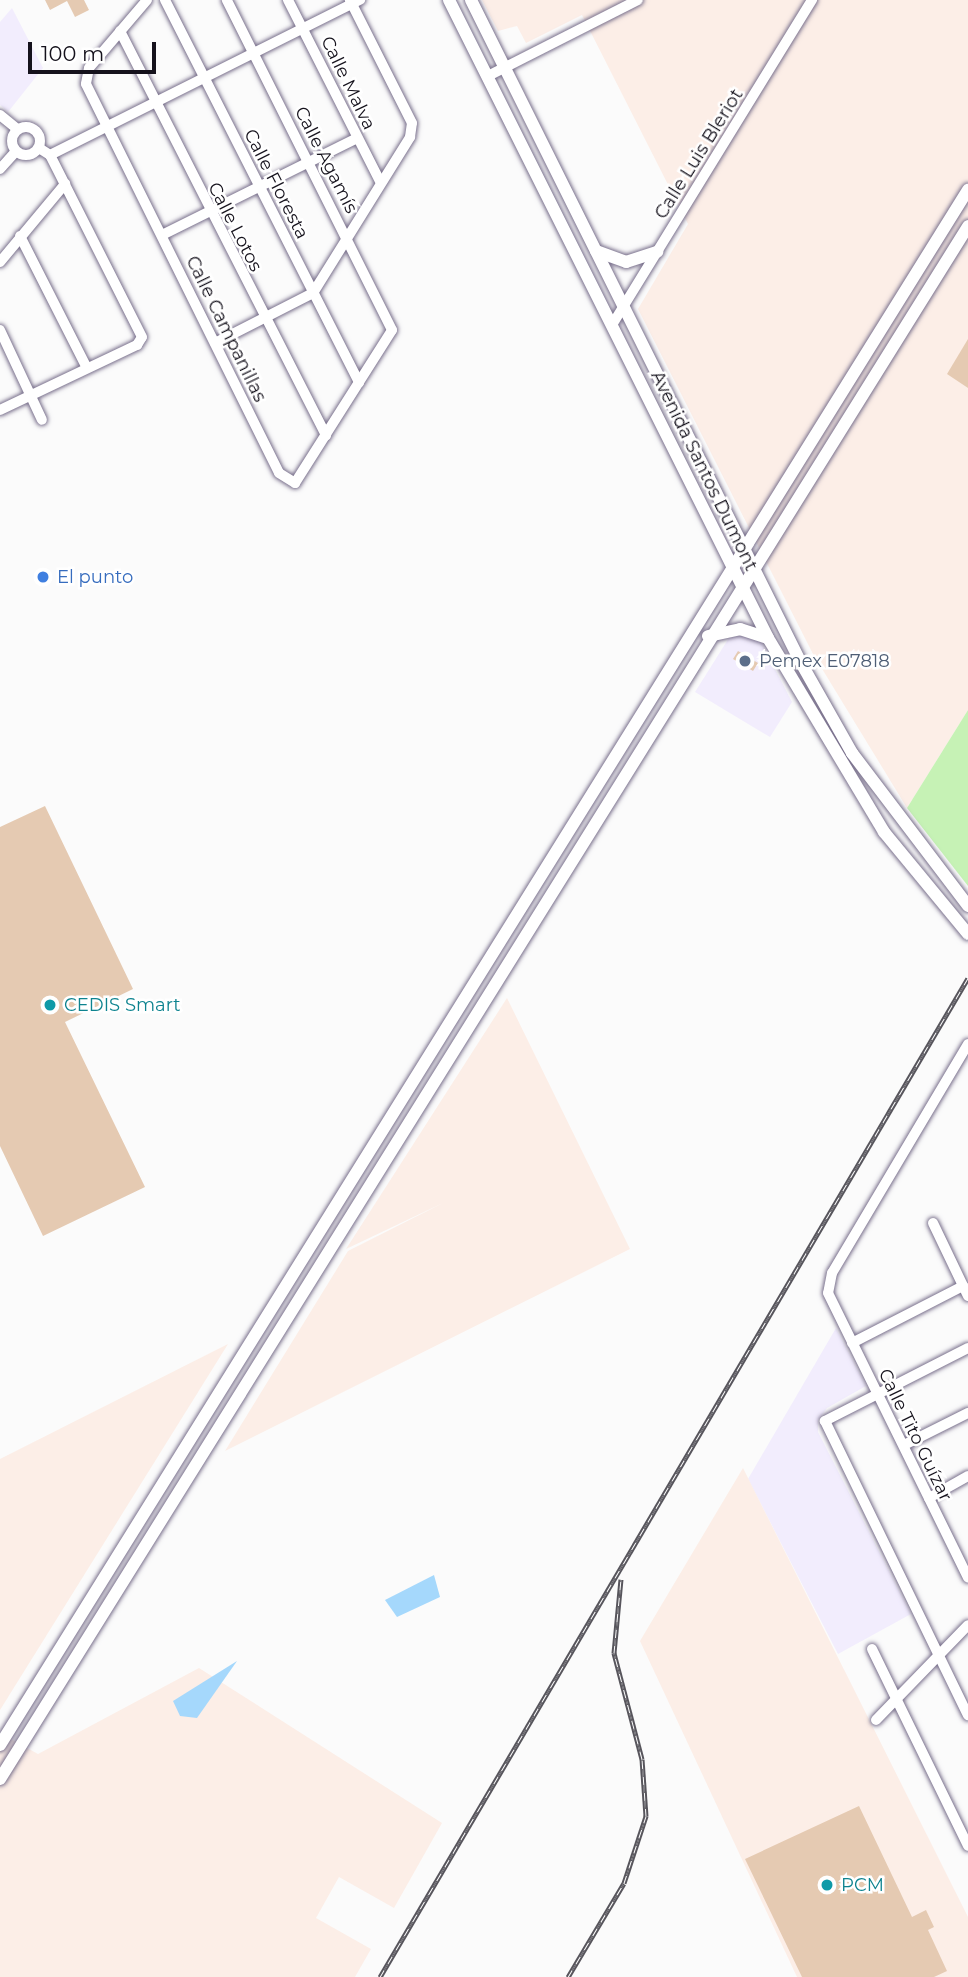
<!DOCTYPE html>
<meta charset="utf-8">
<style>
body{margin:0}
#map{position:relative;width:968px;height:1977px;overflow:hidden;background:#fbfbfb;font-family:Montserrat,sans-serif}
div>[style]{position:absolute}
.built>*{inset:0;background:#f2edfd}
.industrial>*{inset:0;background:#fceee7}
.green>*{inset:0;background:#c6f2b5}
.water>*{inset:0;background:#a5d8fc}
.building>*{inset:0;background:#e5cab2}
.roads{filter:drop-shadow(0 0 2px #79708c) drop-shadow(0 0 2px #79708c)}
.minor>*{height:10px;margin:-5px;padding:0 5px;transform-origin:5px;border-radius:5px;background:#fff}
.minor>.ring{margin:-5px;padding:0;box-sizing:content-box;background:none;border:10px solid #fff;border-radius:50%}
.major>*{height:12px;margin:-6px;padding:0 6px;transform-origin:6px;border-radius:6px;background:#fff}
.rail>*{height:5px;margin-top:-2.5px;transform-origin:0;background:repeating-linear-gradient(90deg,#fff 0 8px,#57555c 0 16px);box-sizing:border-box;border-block:2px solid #57555c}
.dots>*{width:19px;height:19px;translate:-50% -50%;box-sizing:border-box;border:4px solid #fff;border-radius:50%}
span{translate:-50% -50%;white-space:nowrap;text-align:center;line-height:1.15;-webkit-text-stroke:5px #fff;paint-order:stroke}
.street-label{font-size:18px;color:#15121c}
.shop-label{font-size:18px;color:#366cbe}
.left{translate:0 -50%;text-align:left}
.service-label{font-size:18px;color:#4e5e75}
.culture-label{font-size:18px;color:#0d838f}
.scale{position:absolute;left:28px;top:42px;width:128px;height:32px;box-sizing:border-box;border:4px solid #15121c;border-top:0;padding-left:9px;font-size:21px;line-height:24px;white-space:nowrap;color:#15121c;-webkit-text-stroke:5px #fff;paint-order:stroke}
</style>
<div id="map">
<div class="built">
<div style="clip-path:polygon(12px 8px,43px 68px,8px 112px,0 105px,0 22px)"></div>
<div style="clip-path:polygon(732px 633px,760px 640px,792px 702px,770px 737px,695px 692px)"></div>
<div style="clip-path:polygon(836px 1328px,866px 1386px,827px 1408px,818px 1420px,818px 1432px,911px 1614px,838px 1654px,748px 1479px)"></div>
</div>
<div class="industrial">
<div style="clip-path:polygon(482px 0,968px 0,968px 710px,907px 808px,813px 654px,638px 309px,688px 224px,582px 15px,526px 43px,517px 26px,498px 31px)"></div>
<div style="clip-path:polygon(507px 998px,630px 1249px,225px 1451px,348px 1251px,443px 1203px,346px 1249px)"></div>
<div style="clip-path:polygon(228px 1344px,0 1710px,0 1459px)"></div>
<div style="clip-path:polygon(743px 1468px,968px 1917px,968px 1977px,797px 1977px,640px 1641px)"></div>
<div style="clip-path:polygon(199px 1668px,442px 1823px,394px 1908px,339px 1877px,316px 1918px,371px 1949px,355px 1977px,0 1977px,0 1733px,38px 1754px)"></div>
</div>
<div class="green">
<div style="clip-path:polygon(968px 710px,968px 886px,907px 808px)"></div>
</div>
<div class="water">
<div style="clip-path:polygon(434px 1575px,440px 1597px,397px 1617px,385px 1600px)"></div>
<div style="clip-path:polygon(237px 1661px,197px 1718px,180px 1716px,173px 1701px)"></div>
</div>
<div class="building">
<div style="clip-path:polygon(45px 0,84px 0,89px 10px,75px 17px,67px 1px,50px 10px)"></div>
<div style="clip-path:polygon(968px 339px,968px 388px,947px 374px)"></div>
<div style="clip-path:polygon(738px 651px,758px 663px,753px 671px,733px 659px)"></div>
<div style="clip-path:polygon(45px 806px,133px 989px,65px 1022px,145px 1187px,43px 1236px,0 1146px,0 827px)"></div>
<div style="clip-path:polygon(859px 1806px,912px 1917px,926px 1910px,934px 1927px,928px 1930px,947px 1971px,934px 1977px,802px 1977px,745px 1859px)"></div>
</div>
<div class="roads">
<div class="minor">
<div style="left:147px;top:0;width:89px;rotate:130.5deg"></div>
<div style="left:89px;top:68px;width:16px;rotate:101deg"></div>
<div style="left:86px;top:84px;width:434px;rotate:63.6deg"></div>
<div style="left:279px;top:473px;width:19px;rotate:32deg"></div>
<div style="left:295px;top:483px;width:181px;rotate:-57.6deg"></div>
<div style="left:392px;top:330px;width:369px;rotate:-116.6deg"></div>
<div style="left:165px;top:0;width:429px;rotate:63.1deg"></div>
<div style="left:288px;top:0;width:203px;rotate:63.1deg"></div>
<div style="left:120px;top:31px;width:454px;rotate:63deg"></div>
<div style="left:488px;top:76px;width:168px;rotate:-26.9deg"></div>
<div style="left:0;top:115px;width:22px;rotate:39deg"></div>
<div class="ring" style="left:12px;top:127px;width:18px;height:18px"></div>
<div style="left:50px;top:155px;width:347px;rotate:-26.6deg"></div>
<div style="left:0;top:169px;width:24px;rotate:-48deg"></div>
<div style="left:162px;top:235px;width:218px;rotate:-26.4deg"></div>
<div style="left:20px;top:236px;width:146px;rotate:63.1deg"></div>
<div style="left:0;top:262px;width:102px;rotate:-50.2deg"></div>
<div style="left:612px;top:325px;width:382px;rotate:-58.4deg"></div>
<div style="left:0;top:330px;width:99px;rotate:65deg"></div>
<div style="left:215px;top:343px;width:110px;rotate:-27deg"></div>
<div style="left:313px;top:293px;width:184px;rotate:-58.1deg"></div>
<div style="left:410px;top:137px;width:14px;rotate:-82deg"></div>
<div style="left:412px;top:123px;width:138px;rotate:-116.8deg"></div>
<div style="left:0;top:410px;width:152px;rotate:-25.4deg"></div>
<div style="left:137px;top:345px;width:9px;rotate:-58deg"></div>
<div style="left:142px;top:337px;width:204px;rotate:-116.8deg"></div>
<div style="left:50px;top:155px;width:13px;rotate:-148deg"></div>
<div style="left:968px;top:1044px;width:266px;rotate:120.7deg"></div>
<div style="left:832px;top:1273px;width:20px;rotate:101deg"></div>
<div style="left:828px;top:1293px;width:317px;rotate:63.8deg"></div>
<div style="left:933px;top:1223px;width:81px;rotate:64.4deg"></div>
<div style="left:852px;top:1343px;width:125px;rotate:-27.2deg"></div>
<div style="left:968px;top:1348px;width:161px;rotate:153deg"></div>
<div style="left:825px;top:1421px;width:327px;rotate:64.1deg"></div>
<div style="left:904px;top:1445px;width:72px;rotate:-26.6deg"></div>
<div style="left:929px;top:1498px;width:45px;rotate:-29.4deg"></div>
<div style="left:872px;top:1649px;width:219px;rotate:64deg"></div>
<div style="left:876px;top:1720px;width:132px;rotate:-45.9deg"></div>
</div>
<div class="major">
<div style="left:449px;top:0;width:713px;rotate:63.43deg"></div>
<div style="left:768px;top:638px;width:226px;rotate:59.1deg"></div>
<div style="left:884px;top:832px;width:132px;rotate:50.5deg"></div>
<div style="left:471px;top:0;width:738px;rotate:63.54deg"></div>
<div style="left:800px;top:661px;width:106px;rotate:60.5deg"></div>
<div style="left:852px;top:753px;width:192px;rotate:52.8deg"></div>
<div style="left:596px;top:251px;width:32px;rotate:20deg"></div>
<div style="left:626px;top:262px;width:33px;rotate:-18deg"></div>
<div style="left:708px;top:636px;width:33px;rotate:-12deg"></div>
<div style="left:740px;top:629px;width:29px;rotate:18deg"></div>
<div style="left:0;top:1745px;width:1832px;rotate:-58.1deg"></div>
<div style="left:0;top:1779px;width:1830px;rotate:-58.06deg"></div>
</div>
</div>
<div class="rail">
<div style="left:380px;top:1977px;width:1159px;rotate:-59.52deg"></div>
<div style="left:568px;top:1977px;width:109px;rotate:-59.2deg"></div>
<div style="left:624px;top:1883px;width:71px;rotate:-71.8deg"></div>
<div style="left:646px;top:1816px;width:57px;rotate:-94deg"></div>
<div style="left:642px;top:1759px;width:110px;rotate:-104.8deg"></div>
<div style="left:614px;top:1653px;width:74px;rotate:-84.6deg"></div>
</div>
<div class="dots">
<div style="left:43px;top:577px;background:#3f7fe0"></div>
<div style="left:745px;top:661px;background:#5c6f8a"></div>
<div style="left:50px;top:1005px;background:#0f9aa8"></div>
<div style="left:827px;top:1885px;background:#0f9aa8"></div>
</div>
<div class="street-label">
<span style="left:348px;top:83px;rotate:64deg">Calle Malva</span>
<span style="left:699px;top:154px;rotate:-58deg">Calle Luis Bleriot</span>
<span style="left:326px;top:160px;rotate:63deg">Calle Agamís</span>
<span style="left:276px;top:184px;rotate:63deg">Calle Floresta</span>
<span style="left:235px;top:227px;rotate:63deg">Calle Lotos</span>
<span style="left:226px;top:329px;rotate:64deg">Calle Campanillas</span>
<span style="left:704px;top:471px;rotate:64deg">Avenida Santos Dumont</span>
<span style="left:915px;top:1435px;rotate:64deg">Calle Tito Guízar</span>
</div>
<div class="shop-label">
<span class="left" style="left:57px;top:577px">El punto</span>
</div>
<div class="service-label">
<span class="left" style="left:759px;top:661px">Pemex E07818</span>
</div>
<div class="culture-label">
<span class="left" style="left:64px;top:1005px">CEDIS Smart</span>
<span class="left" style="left:841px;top:1885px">PCM</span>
</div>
<div class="scale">100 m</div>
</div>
